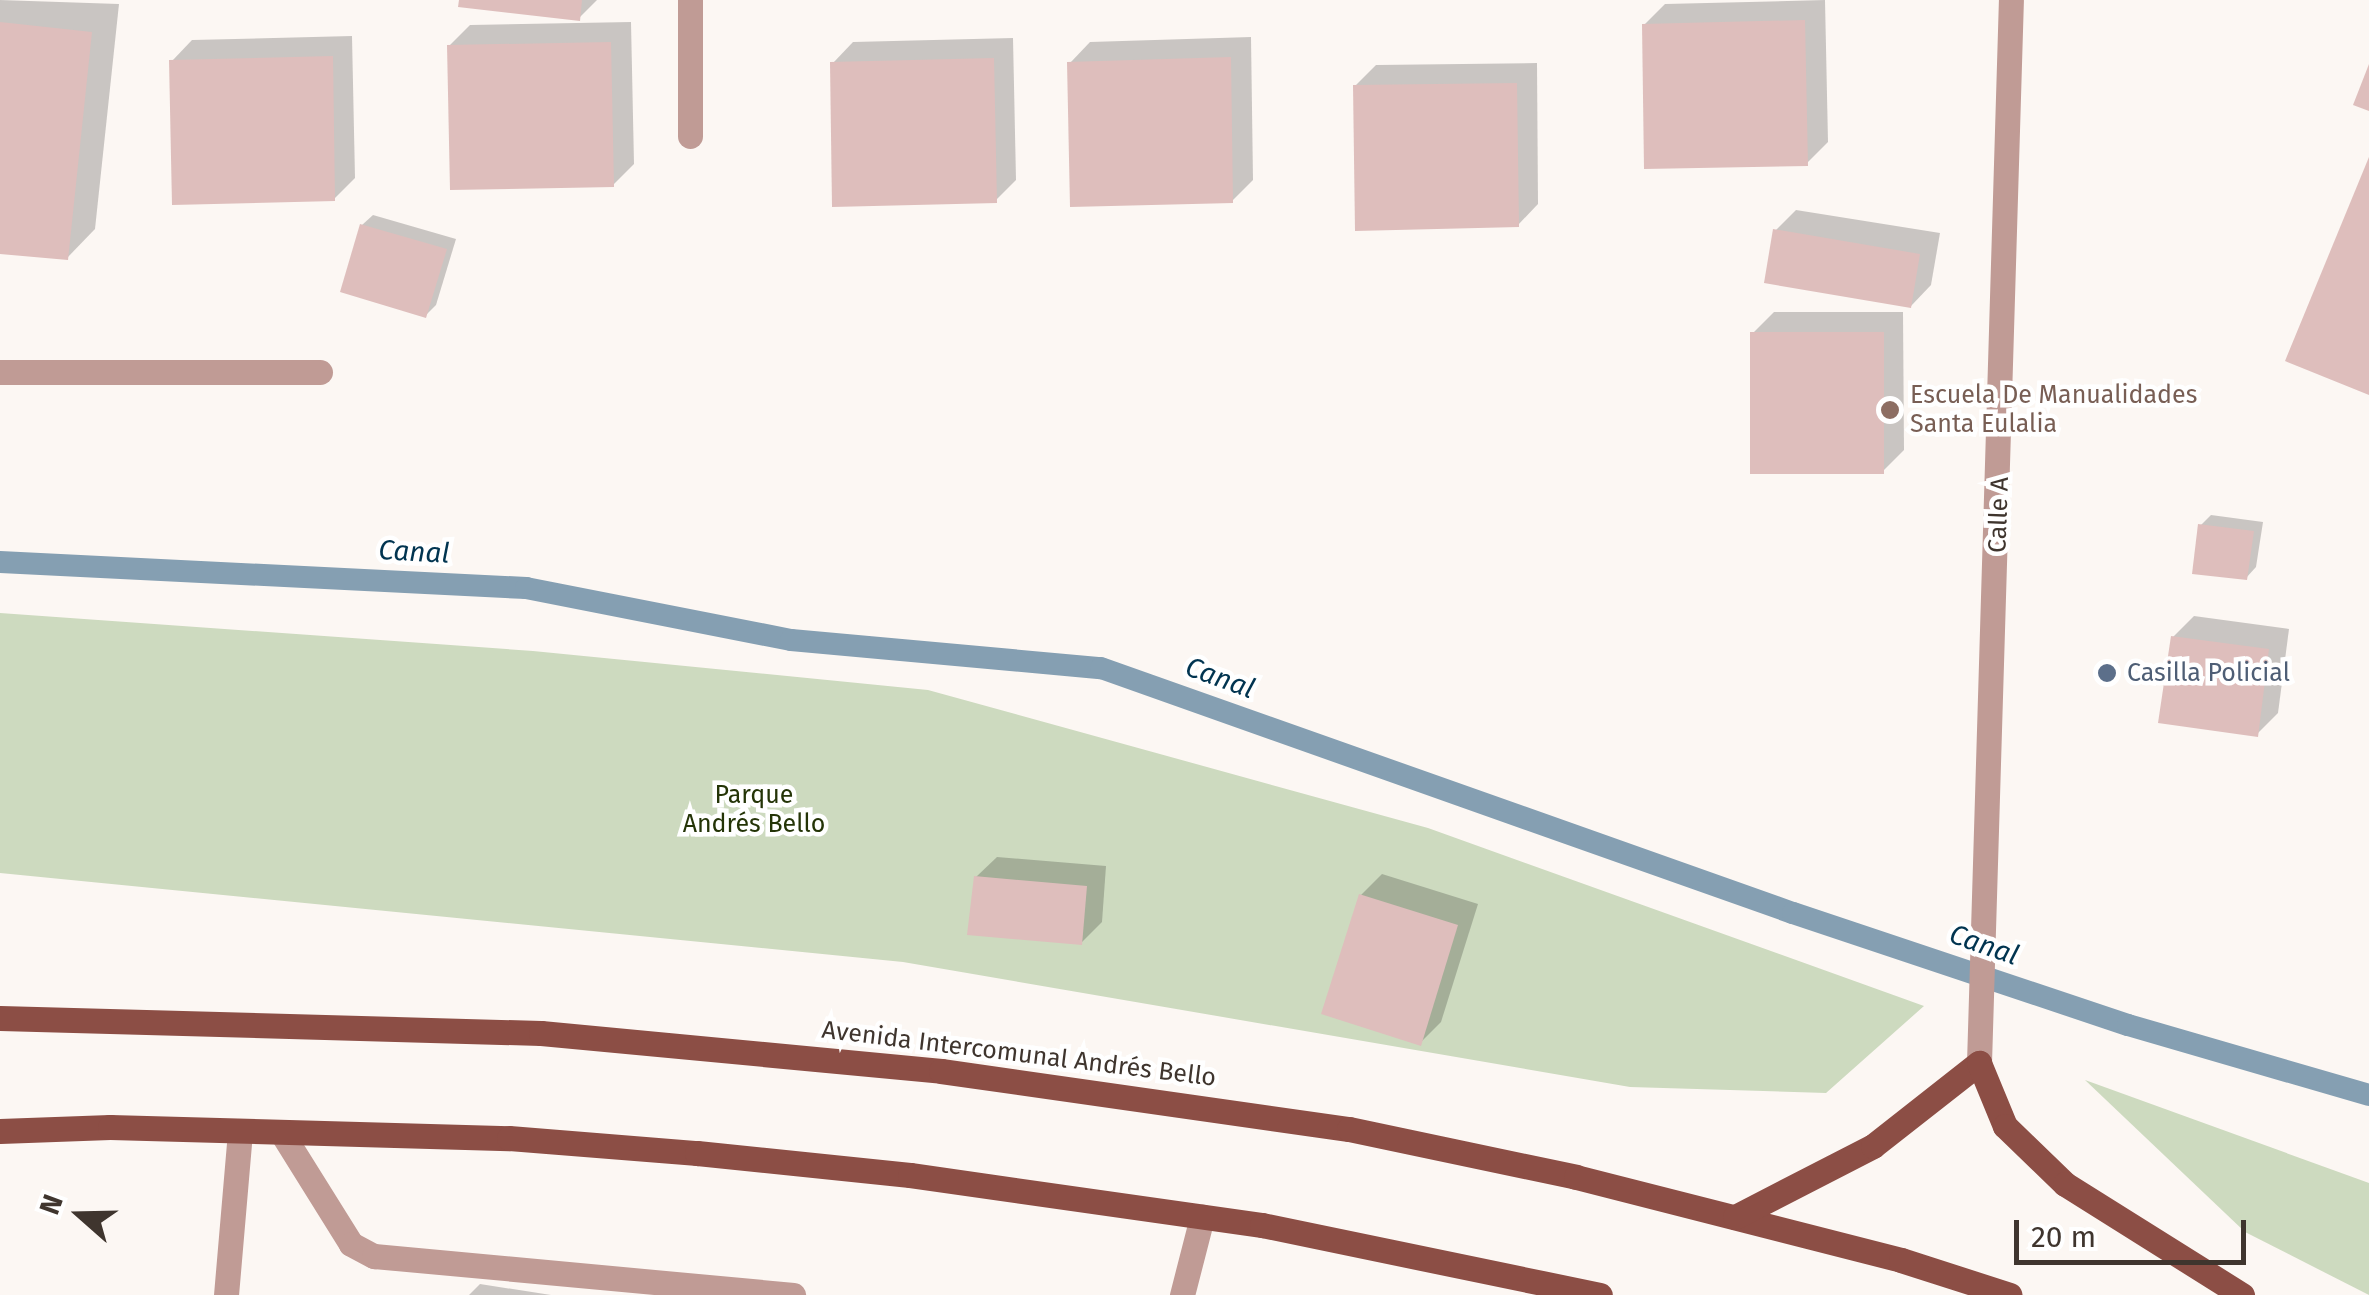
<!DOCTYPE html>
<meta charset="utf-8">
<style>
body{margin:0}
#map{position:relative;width:2369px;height:1295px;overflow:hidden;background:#fcf7f3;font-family:"Fira Sans",sans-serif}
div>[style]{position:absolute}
.green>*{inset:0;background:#cddabf}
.shadow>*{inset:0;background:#0003}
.stream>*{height:22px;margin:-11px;padding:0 11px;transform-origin:11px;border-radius:11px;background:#859fb2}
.building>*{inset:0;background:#debebc}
.minor>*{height:25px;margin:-12.5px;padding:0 12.5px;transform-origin:12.5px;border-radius:12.5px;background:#c09b95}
.major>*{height:25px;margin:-12.5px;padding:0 12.5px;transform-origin:12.5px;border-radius:12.5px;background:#8c4e45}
.dots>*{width:28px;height:28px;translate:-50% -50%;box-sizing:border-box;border:5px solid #fff;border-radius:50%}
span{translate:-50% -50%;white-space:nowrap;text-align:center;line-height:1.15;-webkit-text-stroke:9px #fff;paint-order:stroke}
.education-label{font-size:25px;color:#785e54}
.left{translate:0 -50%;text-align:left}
.street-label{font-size:25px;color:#3f352e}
.service-label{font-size:25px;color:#4e5e75}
.park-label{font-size:25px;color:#243407}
.water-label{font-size:28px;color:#013450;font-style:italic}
.north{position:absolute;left:30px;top:1165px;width:100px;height:100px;-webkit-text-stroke:8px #fff;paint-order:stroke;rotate:290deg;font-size:28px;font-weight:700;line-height:40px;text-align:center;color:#3f352e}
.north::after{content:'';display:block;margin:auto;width:35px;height:45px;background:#3f352e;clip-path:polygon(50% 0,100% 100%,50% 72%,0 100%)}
.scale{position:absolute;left:2014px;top:1220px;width:232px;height:45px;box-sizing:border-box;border:5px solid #3f352e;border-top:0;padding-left:12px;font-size:30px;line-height:35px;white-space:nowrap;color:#3f352e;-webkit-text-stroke:8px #fff;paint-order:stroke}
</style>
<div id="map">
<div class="green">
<div style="clip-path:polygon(0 613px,533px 651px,928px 690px,1428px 828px,1924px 1006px,1826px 1093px,1630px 1087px,903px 962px,0 873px)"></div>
<div style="clip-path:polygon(2085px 1080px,2369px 1183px,2369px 1295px,2245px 1232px)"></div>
</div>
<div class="shadow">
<div style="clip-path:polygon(0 0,119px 4px,95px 229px,67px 258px,0 251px)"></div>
<div style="clip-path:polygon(461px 0,597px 0,579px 18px)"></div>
<div style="clip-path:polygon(1825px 0,1828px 142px,1807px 163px,1644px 25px,1665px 4px)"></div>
<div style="clip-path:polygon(631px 22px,634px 164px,613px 185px,449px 46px,470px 25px)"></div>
<div style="clip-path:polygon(352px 36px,355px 178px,334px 199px,172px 61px,192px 40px)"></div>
<div style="clip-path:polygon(1251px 37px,1253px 180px,1232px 201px,1070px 63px,1090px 42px)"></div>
<div style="clip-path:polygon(1013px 38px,1016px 180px,995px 201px,833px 63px,853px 42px)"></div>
<div style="clip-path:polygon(1537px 63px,1538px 204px,1518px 225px,1355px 86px,1376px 65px)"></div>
<div style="clip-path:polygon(1796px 210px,1940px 233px,1931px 285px,1911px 306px,1775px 231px)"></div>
<div style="clip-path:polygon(373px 215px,456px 239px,436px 305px,426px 315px,362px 225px)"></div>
<div style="clip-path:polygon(1774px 312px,1903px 312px,1904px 450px,1883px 471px,1753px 333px)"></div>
<div style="clip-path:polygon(2211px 515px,2263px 522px,2256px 567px,2246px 578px,2200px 526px)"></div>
<div style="clip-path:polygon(2194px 616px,2289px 629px,2278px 713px,2257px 734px,2173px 637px)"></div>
<div style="clip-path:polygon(997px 857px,1106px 866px,1102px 922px,1081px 943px,976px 877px)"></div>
<div style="clip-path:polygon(1382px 874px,1478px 904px,1441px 1022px,1420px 1043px,1361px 895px)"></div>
<div style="clip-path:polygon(480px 1284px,551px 1295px,469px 1295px)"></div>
</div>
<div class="stream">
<div style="left:0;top:562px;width:527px;rotate:2.83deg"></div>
<div style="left:526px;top:588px;width:270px;rotate:11.1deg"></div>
<div style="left:791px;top:640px;width:311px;rotate:5.2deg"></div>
<div style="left:1101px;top:668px;width:734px;rotate:19.5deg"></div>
<div style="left:1793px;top:913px;width:353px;rotate:18.5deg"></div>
<div style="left:2128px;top:1025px;width:251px;rotate:16.2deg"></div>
</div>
<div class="building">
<div style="clip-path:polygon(459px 0,582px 0,580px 21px,458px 7px)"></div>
<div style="clip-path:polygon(1805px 20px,1808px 166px,1644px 169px,1642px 24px)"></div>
<div style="clip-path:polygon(0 22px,92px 32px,68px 260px,0 254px)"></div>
<div style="clip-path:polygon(611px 42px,614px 187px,450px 190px,447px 45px)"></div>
<div style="clip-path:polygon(333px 56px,335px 201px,172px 205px,169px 60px)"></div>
<div style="clip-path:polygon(1231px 57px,1233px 203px,1070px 207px,1067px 62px)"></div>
<div style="clip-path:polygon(994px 58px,997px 203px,832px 207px,830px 62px)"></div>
<div style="clip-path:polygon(2369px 64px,2369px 111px,2353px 105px)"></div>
<div style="clip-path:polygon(1517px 83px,1519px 227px,1355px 231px,1353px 85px)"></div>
<div style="clip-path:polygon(2369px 157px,2369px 395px,2285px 361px)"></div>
<div style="clip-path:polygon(360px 224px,447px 249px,426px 318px,340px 292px)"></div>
<div style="clip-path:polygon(1773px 229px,1920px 254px,1911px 308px,1764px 283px)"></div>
<div style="clip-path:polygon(1750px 332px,1884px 332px,1884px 474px,1750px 474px)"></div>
<div style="clip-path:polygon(2198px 524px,2254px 531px,2247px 580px,2192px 574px)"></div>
<div style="clip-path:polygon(2171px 636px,2269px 649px,2258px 737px,2158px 723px)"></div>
<div style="clip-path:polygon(974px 876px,1087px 886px,1082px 945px,967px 935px)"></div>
<div style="clip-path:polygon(1359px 894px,1458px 925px,1421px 1046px,1321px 1014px)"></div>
</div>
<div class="minor">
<div style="left:690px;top:0;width:136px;rotate:90deg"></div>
<div style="left:0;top:372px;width:320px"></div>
<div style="left:1979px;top:1063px;width:1063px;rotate:-88.28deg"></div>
<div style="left:283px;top:1135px;width:128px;rotate:58deg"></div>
<div style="left:351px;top:1244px;width:26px;rotate:28deg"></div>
<div style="left:374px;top:1256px;width:421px;rotate:5.3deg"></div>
<div style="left:226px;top:1295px;width:163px;rotate:-85.1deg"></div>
<div style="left:1182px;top:1295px;width:81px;rotate:-75.6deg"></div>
</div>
<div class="major">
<div style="left:0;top:1018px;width:541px;rotate:1.59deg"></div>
<div style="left:541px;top:1033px;width:402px;rotate:5.4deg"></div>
<div style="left:941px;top:1071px;width:412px;rotate:8.1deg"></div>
<div style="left:1349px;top:1129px;width:232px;rotate:11.9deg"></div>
<div style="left:1576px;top:1177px;width:335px;rotate:14.3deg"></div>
<div style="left:1901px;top:1260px;width:114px;rotate:17.8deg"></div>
<div style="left:0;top:1131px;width:110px;rotate:-2.1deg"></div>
<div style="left:110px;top:1127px;width:399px;rotate:1.6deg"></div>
<div style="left:509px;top:1138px;width:189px;rotate:4.6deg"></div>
<div style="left:697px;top:1153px;width:214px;rotate:5.9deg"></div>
<div style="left:910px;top:1175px;width:356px;rotate:8.1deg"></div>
<div style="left:1262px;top:1225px;width:345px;rotate:11.7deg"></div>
<div style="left:1735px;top:1217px;width:155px;rotate:-27.2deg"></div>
<div style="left:1873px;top:1146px;width:135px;rotate:-38.1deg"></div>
<div style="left:1979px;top:1063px;width:68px;rotate:67.6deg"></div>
<div style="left:2005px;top:1126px;width:83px;rotate:44deg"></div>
<div style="left:2065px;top:1184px;width:209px;rotate:32.1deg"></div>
</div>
<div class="dots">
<div style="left:1890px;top:410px;background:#8d6e63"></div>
<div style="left:2107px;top:673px;background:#5c6f8a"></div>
</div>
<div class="education-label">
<span class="left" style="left:1910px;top:410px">Escuela De Manualidades<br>Santa Eulalia</span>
</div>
<div class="street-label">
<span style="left:1999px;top:515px;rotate:-88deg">Calle A</span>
<span style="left:1019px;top:1054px;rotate:7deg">Avenida Intercomunal Andrés Bello</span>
</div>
<div class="service-label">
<span class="left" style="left:2127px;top:673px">Casilla Policial</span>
</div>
<div class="park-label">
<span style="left:754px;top:810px">Parque<br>Andrés Bello</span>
</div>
<div class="water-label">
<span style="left:414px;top:552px;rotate:3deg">Canal</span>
<span style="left:1220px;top:678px;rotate:20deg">Canal</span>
<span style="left:1984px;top:945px;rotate:19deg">Canal</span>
</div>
<div class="north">N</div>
<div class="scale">20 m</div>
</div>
